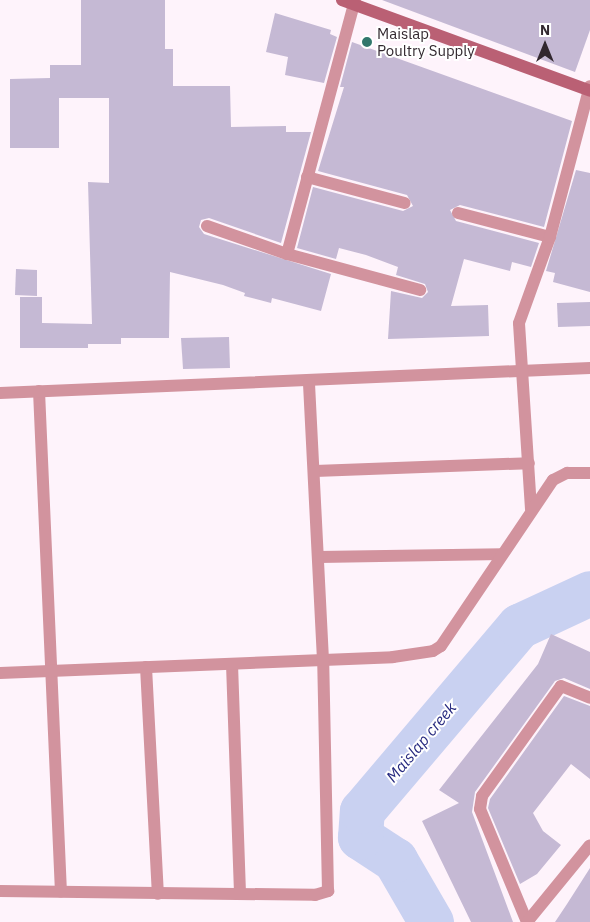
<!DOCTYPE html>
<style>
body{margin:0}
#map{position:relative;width:590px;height:922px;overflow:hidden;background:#fef3fb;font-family:"IBM Plex Sans",sans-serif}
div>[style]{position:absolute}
.river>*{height:45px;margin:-22.5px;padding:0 22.5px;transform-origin:22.5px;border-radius:22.5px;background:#c9d1f1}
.building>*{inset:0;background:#c5b9d4}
.minor>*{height:12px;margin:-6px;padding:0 6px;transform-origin:6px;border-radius:6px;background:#d2939e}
.secondary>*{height:12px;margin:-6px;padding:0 6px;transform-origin:6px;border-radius:6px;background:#ba6074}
.dots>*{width:14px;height:14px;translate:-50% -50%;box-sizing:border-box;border:2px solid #fff;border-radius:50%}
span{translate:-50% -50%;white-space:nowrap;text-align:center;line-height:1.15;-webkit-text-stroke:4px #fff;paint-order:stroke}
.poi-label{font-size:15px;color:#32282f}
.left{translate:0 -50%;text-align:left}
.water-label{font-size:16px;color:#272a7f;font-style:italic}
.north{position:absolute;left:520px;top:20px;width:50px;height:50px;-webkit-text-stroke:4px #fff;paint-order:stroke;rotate:0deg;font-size:14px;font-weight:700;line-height:20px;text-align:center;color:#32282f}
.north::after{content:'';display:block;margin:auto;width:18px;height:22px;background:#32282f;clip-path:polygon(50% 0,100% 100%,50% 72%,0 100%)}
</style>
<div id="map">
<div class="river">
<div style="left:431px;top:922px;width:72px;rotate:-120.1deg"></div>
<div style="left:395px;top:860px;width:42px;rotate:-146.7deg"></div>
<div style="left:360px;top:837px;width:26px;rotate:-86deg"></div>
<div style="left:362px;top:811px;width:243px;rotate:-49.7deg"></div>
<div style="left:519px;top:626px;width:78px;rotate:-24.9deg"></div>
</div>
<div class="building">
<div style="clip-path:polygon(81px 0,165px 0,165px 49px,173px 49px,173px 86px,230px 86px,231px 127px,286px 126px,286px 132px,311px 132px,281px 243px,209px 218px,201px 220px,199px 227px,204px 234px,331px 274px,321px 311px,272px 298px,271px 303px,244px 296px,245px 293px,223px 285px,170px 272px,169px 338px,121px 338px,121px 344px,88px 344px,88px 348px,20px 348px,20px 297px,42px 297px,42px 323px,92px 324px,88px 182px,109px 183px,109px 98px,59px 98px,59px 148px,10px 148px,10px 79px,50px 78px,50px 65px,81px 65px)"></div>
<div style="clip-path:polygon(382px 0,590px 0,590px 30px,575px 72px)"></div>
<div style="clip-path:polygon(275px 13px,331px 30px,330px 34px,337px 37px,324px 83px,285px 75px,288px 57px,266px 52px)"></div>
<div style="clip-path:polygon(352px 42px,572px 121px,544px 227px,460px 205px,450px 210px,456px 221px,539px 243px,531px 267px,512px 262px,510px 271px,464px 259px,451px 306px,488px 305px,489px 336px,388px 339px,391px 291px,422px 298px,428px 292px,425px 284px,396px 275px,398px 267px,366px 255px,339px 248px,336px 259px,297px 248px,313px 187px,403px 211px,413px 206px,407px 195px,318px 171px,344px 87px,340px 87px)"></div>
<div style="clip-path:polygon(576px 170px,590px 173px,590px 292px,553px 282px,555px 273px,546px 271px)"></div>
<div style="clip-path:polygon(16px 269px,37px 270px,37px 296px,15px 295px)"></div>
<div style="clip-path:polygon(590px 302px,590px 326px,558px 327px,557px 303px)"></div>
<div style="clip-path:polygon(229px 337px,230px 368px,183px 369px,181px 338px)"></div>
<div style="clip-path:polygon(551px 634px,590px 652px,590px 689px,564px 678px,555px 681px,475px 792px,472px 812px,513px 922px,471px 922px,422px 821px,459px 803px,439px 790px,538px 664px)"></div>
<div style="clip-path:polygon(564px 696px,590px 706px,590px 779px,571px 764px,533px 813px,543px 831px,561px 845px,537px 874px,520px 884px,488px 808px,490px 799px)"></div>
<div style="clip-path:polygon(590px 868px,590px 922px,555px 922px,567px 904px)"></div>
</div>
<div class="minor">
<div style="left:307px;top:177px;width:101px;rotate:14.9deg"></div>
<div style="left:458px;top:213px;width:95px;rotate:14.6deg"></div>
<div style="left:207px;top:226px;width:85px;rotate:19.3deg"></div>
<div style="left:287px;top:254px;width:138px;rotate:15.1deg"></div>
<div style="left:287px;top:254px;width:263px;rotate:-75deg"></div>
<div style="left:39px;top:391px;width:501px;rotate:87.49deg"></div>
<div style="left:0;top:393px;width:591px;rotate:-2.43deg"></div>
<div style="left:315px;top:471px;width:214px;rotate:-2.1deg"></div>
<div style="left:531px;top:509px;width:186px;rotate:-93.7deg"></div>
<div style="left:519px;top:323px;width:91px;rotate:-70.2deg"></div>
<div style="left:550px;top:237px;width:156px;rotate:-75.2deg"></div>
<div style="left:319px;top:557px;width:183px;rotate:-0.9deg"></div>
<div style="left:232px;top:664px;width:230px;rotate:88deg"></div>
<div style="left:146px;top:667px;width:227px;rotate:87deg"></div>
<div style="left:0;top:673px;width:393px;rotate:-2.3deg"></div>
<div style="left:393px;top:657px;width:40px;rotate:-8.5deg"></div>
<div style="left:433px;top:651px;width:9px;rotate:-32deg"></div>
<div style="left:441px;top:646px;width:200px;rotate:-56deg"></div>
<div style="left:553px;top:480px;width:16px;rotate:-27deg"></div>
<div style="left:567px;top:473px;width:23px"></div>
<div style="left:0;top:891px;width:315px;rotate:0.7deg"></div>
<div style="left:315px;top:895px;width:14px;rotate:-17deg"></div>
<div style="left:328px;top:891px;width:231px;rotate:-91.2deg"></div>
<div style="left:323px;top:660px;width:278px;rotate:-92.9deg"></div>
<div style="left:527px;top:922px;width:122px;rotate:-112.6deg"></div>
<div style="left:480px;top:809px;width:13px;rotate:-81deg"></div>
<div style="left:482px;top:796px;width:135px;rotate:-54.3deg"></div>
<div style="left:561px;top:686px;width:31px;rotate:22deg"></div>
<div style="left:527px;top:922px;width:99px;rotate:-50.7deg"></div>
</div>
<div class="secondary">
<div style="left:342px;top:0;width:264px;rotate:20.1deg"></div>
</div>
<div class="dots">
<div style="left:367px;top:42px;background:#31776c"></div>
</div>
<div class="poi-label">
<span class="left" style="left:377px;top:42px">Maislap<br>Poultry Supply</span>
</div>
<div class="water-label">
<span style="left:421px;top:742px;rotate:-50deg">Maislap creek</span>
</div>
<div class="north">N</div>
</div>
